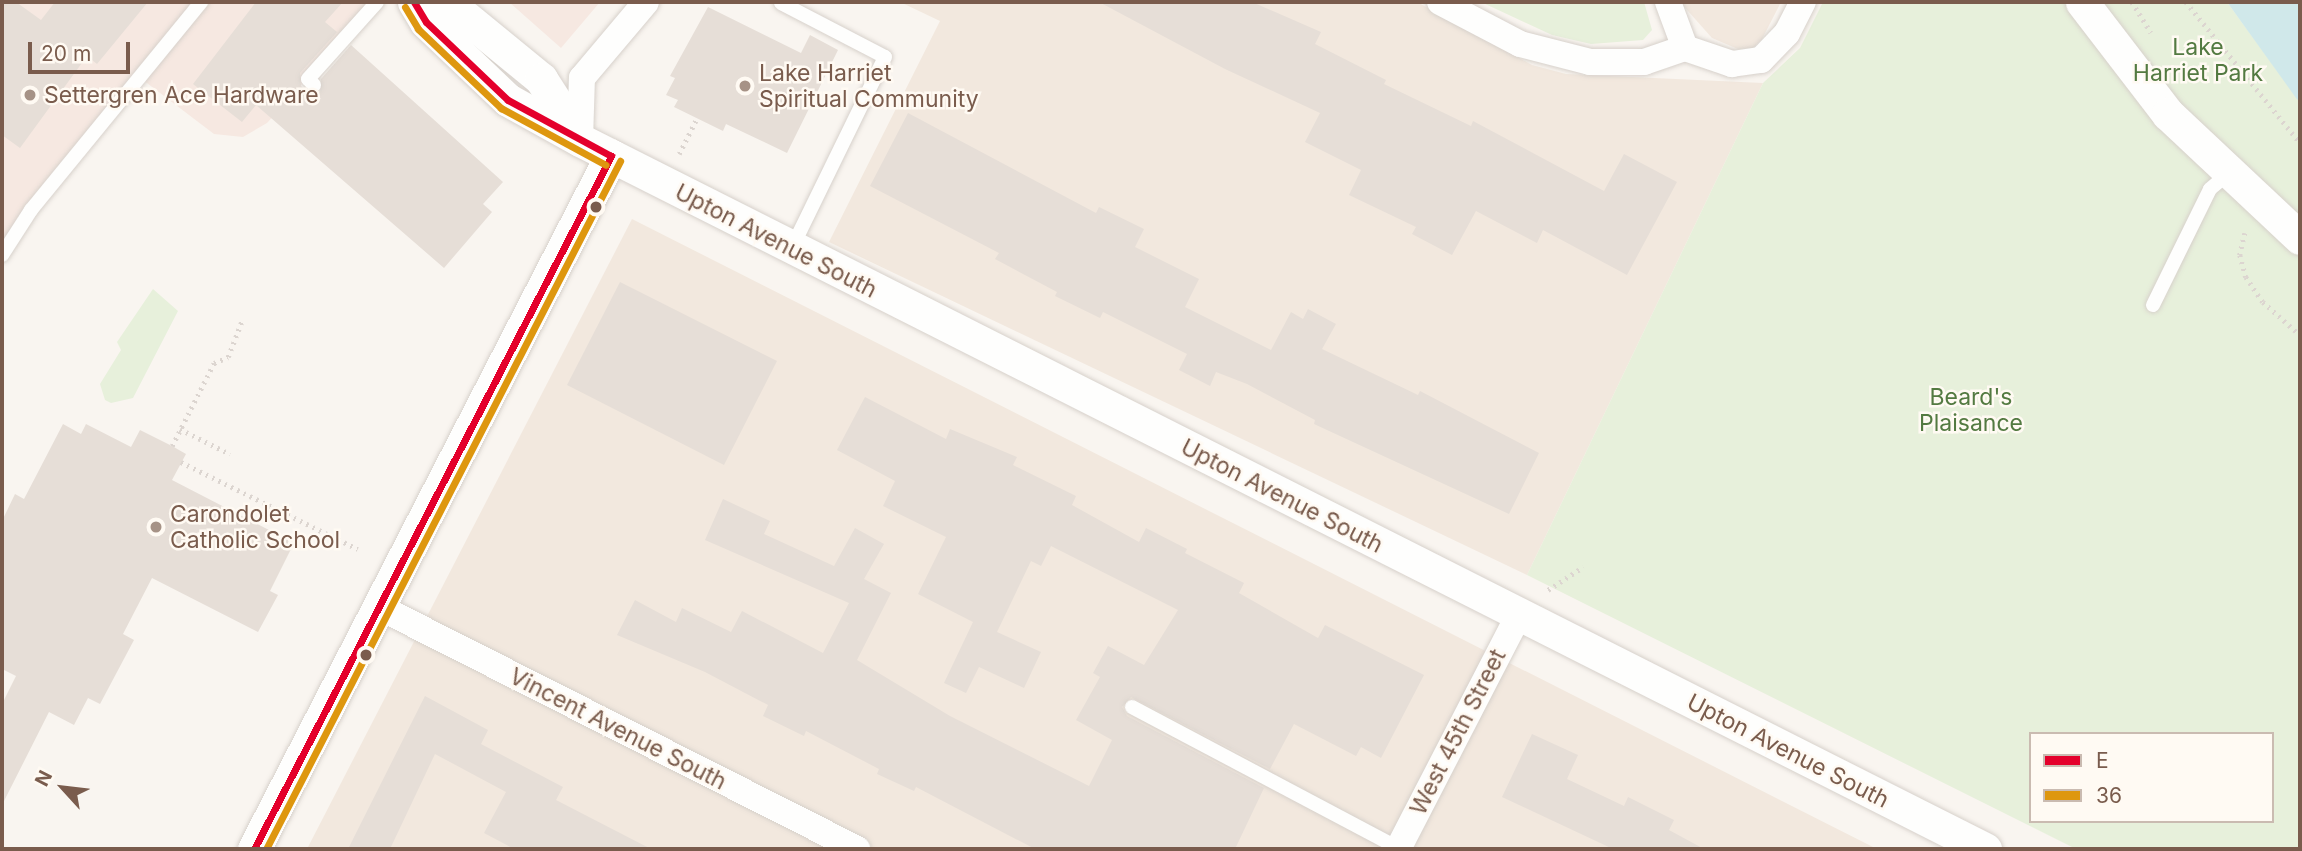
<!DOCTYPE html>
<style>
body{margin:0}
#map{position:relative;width:2302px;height:851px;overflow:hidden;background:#f9f5f0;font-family:Inter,sans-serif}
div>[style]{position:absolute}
.residential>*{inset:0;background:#f2e8de}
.commercial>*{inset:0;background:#f6e8e1}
.green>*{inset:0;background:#e7f0db}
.water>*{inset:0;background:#d0e8ea}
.building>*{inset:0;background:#e6ded7}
.path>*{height:4.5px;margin-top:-2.25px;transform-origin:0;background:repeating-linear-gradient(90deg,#dcd5d0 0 2px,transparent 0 7px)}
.roads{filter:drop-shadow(0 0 2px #d7d1cb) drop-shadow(0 0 2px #d7d1cb)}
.service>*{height:14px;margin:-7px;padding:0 7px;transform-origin:7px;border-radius:7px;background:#fefefd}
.minor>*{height:26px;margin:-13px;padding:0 13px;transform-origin:13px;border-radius:13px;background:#fefefd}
.tertiary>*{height:33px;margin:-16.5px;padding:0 16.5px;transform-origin:16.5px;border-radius:16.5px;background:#fefefd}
.bus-1>*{height:7px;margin:-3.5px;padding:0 3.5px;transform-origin:3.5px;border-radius:3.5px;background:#e4002b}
.bus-2>*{height:7px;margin:-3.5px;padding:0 3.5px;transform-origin:3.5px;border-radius:3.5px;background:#de970f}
.dots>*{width:19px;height:19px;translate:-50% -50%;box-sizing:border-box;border:4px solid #fffaf3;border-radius:50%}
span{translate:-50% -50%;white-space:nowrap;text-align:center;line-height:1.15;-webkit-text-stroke:5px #fffaf3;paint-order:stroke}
.park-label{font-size:23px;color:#537a41}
.poi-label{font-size:23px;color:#7a5c4d}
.left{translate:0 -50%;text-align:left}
.street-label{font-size:23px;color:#7a5c4d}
.frame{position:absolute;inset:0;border:4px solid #7a5c4d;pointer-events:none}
.legend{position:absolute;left:2029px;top:732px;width:245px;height:91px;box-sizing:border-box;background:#fffaf3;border:2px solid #cabbb1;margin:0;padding:9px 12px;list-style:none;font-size:21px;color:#7a5c4d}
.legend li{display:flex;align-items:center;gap:14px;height:35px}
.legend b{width:35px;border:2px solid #cabbb1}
.north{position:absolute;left:28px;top:753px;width:70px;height:70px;-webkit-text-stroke:5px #fffaf3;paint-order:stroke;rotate:297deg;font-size:19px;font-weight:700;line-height:28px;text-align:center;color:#7a5c4d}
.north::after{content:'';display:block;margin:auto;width:24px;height:32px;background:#7a5c4d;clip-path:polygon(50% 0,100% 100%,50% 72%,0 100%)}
.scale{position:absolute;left:28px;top:42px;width:102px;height:32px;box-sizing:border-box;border:4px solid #7a5c4d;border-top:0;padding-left:9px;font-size:21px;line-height:24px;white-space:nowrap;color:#7a5c4d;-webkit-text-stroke:5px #fffaf3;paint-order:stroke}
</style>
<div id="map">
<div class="residential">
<div style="clip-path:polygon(900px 2px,1417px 2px,1532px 65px,1566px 74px,1763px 83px,1527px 575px,829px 242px,940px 21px)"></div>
<div style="clip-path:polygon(1680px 2px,1781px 2px,1762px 39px,1753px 48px,1738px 49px,1712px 38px)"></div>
<div style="clip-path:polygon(632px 219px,1877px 849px,307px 849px)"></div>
</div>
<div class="commercial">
<div style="clip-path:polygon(2px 2px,377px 2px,267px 123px,243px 137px,214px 134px,139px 77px,2px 255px)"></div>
<div style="clip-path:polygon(509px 2px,600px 2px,561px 48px)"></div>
</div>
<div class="green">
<div style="clip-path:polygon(1481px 2px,1644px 2px,1652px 30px,1643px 40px,1591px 44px,1552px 35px)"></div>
<div style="clip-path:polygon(evenodd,1823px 2px,2066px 2px,2230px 195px,2300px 257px,2300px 849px,2076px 849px,1527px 575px,1763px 83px,1800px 48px,1823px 2px,2031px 734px,2272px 734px,2272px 821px,2031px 821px,2031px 734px)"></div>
<div style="clip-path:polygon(2082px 2px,2227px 2px,2300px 102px,2300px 238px)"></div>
<div style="clip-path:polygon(153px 289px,178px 311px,133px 398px,111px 403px,105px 400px,100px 384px,121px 350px,117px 342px)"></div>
</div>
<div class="water">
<div style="clip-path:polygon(2227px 2px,2300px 2px,2300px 102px,2296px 98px)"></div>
</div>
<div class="building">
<div style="clip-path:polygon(2px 2px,16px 2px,41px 20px,55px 2px,148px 2px,97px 64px,87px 56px,20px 148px,2px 135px)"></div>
<div style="clip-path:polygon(256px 2px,343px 2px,325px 22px,337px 32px,300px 73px,301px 86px,311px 94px,320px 92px,321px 79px,351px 45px,503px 182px,483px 204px,492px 212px,444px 268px,256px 105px,242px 122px,193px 84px)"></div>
<div style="clip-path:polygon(1099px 2px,1252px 2px,1321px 32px,1315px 44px,1386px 80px,1384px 84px,1471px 126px,1473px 121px,1604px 191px,1624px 154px,1677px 182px,1627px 275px,1543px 230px,1537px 243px,1476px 211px,1452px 255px,1412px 234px,1416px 227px,1349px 195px,1361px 170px,1305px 142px,1320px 113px,1225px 69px)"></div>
<div style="clip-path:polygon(708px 7px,801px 53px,810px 35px,838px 50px,787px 153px,726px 124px,723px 131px,674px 107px,678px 100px,666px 95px,675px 78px,670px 76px)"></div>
<div style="clip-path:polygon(908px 113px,1096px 213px,1099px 207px,1144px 229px,1135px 247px,1199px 279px,1185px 307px,1271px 350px,1291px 312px,1303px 319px,1308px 309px,1336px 324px,1322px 349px,1418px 395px,1420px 391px,1539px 453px,1509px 514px,1314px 424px,1315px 420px,1247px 384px,1216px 372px,1210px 386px,1179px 370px,1187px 354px,1103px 312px,1100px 318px,1055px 296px,1057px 292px,995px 259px,999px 253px,870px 186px)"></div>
<div style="clip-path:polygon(620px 282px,777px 361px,724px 465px,567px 385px)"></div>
<div style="clip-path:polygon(865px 397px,946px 439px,950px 429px,1017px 457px,1013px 465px,1076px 496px,1072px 505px,1139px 542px,1146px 528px,1187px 549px,1185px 553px,1244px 583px,1239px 593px,1318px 638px,1325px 625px,1424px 675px,1381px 758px,1361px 747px,1356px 756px,1294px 724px,1270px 769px,1131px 697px,1122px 707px,1127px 716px,1264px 788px,1235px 849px,1035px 849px,916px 787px,914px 791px,877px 774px,879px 769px,806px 731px,804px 736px,763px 716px,768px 705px,705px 672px,617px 635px,635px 600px,676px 622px,682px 608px,731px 632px,742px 611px,823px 653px,849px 603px,705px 540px,723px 499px,770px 521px,764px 534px,834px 566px,855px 528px,884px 544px,864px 579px,891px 593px,857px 660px,950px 716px,1089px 786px,1112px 740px,1076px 720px,1100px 677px,1093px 673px,1108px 646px,1144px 665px,1178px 610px,1051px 546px,1041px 566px,1031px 561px,997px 632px,1041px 652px,1024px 688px,979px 667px,966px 693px,944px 683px,973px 622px,918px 594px,946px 537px,883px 506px,895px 481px,837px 450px)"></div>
<div style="clip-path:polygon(63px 424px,81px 434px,86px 424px,131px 447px,140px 430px,172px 446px,186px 454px,172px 480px,294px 543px,270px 591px,278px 595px,258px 632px,152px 578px,123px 634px,134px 640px,100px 704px,88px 698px,74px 725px,49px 712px,2px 805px,2px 704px,16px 676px,2px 669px,2px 521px,15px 494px,24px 499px)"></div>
<div style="clip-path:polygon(425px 696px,488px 730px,481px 744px,563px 787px,556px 800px,651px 849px,514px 849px,484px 833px,506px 792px,435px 754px,390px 849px,348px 849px)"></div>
<div style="clip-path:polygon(1532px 734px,1578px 755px,1567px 779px,1624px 806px,1628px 797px,1674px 820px,1669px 830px,1704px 849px,1613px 849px,1502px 797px)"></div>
</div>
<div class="path">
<div style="left:2132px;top:2px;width:36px;rotate:58deg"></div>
<div style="left:2186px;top:2px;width:181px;rotate:51deg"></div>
<div style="left:679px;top:154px;width:40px;rotate:-63.4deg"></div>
<div style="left:2245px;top:233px;width:23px;rotate:103deg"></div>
<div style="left:2240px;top:255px;width:23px;rotate:75deg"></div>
<div style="left:2246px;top:277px;width:30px;rotate:56deg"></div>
<div style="left:2263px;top:302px;width:50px;rotate:41.7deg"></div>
<div style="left:180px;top:429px;width:56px;rotate:26.6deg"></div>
<div style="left:172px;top:446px;width:93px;rotate:-63.2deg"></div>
<div style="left:214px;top:363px;width:15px;rotate:-23deg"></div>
<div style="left:228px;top:357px;width:40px;rotate:-69deg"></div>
<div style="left:181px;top:462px;width:197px;rotate:26.2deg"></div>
<div style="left:1548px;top:590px;width:42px;rotate:-33.3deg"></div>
<div style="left:2298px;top:651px;width:2px"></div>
</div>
<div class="roads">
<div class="service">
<div style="left:781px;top:3px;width:117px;rotate:27.4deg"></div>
<div style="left:885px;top:57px;width:212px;rotate:116deg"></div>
<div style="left:314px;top:85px;width:8px;rotate:-135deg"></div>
<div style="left:308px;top:79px;width:103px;rotate:-48.1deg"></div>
<div style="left:2px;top:255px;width:54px;rotate:-57.2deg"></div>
<div style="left:31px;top:210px;width:269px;rotate:-50.7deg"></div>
<div style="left:2153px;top:305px;width:129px;rotate:-63.8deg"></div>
<div style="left:2210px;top:189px;width:23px;rotate:-40deg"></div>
<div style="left:1132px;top:707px;width:301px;rotate:27.9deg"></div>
</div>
<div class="minor">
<div style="left:1440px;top:2px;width:90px;rotate:27.7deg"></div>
<div style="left:1520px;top:44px;width:72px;rotate:14.4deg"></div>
<div style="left:1590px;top:62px;width:54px"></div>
<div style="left:1644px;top:62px;width:43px;rotate:-18.9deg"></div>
<div style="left:1685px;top:48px;width:50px;rotate:18.8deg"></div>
<div style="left:1732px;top:64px;width:29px;rotate:-8deg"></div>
<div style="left:1761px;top:60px;width:37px;rotate:-46deg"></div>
<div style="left:1787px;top:33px;width:35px;rotate:-63deg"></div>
<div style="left:1668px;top:2px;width:49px;rotate:69.7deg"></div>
<div style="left:580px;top:140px;width:62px;rotate:-88.2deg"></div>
<div style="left:582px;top:78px;width:99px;rotate:-49.9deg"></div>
<div style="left:379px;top:607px;width:536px;rotate:26.85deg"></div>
<div style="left:1398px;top:849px;width:263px;rotate:-62.7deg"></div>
</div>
<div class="tertiary">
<div style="left:414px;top:2px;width:23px;rotate:59deg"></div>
<div style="left:426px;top:22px;width:113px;rotate:43.6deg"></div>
<div style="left:508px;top:100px;width:82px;rotate:29.1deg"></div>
<div style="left:580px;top:140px;width:1574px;rotate:26.78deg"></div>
<div style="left:447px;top:2px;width:122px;rotate:39.3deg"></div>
<div style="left:541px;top:79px;width:70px;rotate:57.2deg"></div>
<div style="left:2082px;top:2px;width:141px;rotate:52.5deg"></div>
<div style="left:2168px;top:114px;width:181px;rotate:43.2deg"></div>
<div style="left:254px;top:849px;width:780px;rotate:-62.74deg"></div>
</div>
</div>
<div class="bus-1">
<div style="left:414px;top:2px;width:23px;rotate:59deg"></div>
<div style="left:426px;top:22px;width:113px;rotate:43.6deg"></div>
<div style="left:508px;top:100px;width:117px;rotate:28.5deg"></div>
<div style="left:254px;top:849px;width:780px;rotate:-62.74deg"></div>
</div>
<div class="bus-2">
<div style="left:405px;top:7px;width:26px;rotate:59deg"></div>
<div style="left:418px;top:29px;width:115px;rotate:43.6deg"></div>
<div style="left:501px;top:108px;width:119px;rotate:28.5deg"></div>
<div style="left:266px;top:849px;width:774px;rotate:-62.77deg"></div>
</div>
<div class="dots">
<div style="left:745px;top:86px;background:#a69286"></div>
<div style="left:30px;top:95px;background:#a69286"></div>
<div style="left:596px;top:207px;background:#7a5c4d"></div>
<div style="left:156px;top:527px;background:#a69286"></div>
<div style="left:366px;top:655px;background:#7a5c4d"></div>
</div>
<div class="park-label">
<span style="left:2198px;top:60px">Lake<br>Harriet Park</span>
<span style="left:1971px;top:410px">Beard's<br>Plaisance</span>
</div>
<div class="poi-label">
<span class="left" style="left:759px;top:86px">Lake Harriet<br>Spiritual Community</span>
<span class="left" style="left:44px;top:95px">Settergren Ace Hardware</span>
<span class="left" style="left:170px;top:527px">Carondolet<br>Catholic School</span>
</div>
<div class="street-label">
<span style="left:776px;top:241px;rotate:27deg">Upton Avenue South</span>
<span style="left:1282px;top:496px;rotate:27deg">Upton Avenue South</span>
<span style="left:618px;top:729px;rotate:27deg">Vincent Avenue South</span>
<span style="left:1458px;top:732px;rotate:-63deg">West 45th Street</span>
<span style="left:1788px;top:751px;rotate:27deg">Upton Avenue South</span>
</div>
<div class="frame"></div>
<ul class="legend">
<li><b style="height:9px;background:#e4002b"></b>E</li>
<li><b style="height:9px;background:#de970f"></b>36</li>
</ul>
<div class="north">N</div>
<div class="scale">20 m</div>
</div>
